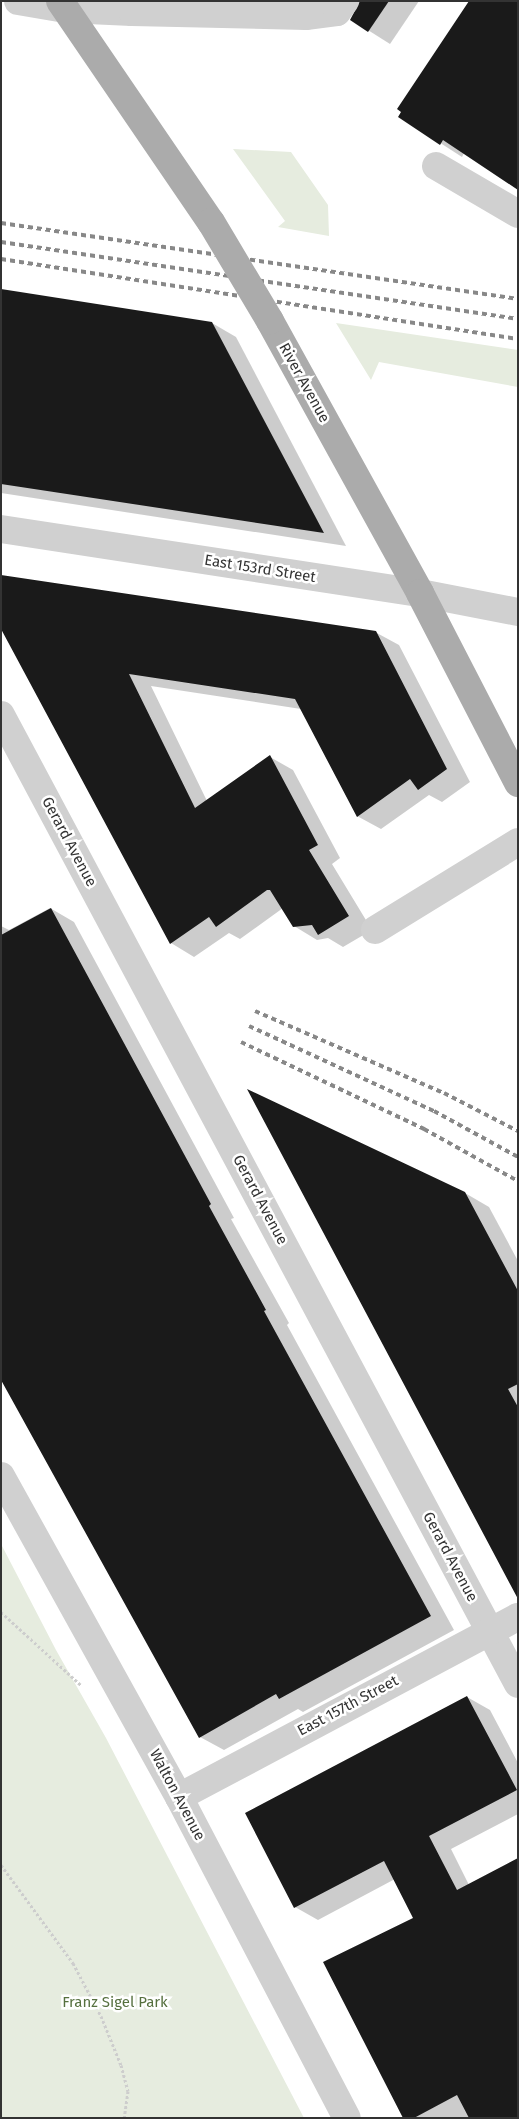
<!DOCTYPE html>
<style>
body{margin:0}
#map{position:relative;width:519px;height:2119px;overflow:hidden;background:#fff;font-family:"Fira Sans",sans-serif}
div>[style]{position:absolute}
.green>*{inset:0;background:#e6ecdf}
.shadow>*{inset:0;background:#0003}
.building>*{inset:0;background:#1a1a1a}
.path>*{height:3px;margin-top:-1.5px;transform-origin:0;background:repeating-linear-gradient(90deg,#cdcdcd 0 2.5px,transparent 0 5px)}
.minor>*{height:28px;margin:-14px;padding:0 14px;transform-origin:14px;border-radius:14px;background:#d0d0d0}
.major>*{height:28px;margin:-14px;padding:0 14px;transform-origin:14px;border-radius:14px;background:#ababab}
.rail>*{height:4px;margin-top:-2px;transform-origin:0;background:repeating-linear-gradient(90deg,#888 0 5px,transparent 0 9px)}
.major-bridge>*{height:28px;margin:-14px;padding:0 14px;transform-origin:14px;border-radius:14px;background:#ababab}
span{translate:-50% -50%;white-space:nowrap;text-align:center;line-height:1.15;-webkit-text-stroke:5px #fff;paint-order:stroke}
.street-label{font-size:15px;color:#333}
.park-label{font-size:15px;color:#56703f}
.frame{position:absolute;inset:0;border:2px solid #333;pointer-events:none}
</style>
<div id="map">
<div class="green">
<div style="clip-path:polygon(233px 149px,291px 152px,328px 205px,329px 236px,278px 227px,285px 221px)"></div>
<div style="clip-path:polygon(336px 323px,518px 350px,518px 387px,379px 362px,371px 380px)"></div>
<div style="clip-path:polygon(1px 1544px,56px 1650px,106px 1738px,304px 2118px,1px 2118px)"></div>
</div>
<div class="shadow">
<div style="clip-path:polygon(361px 1px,419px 1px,390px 44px,352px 20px)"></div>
<div style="clip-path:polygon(471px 1px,464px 153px,462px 157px,400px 117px)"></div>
<div style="clip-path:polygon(1px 291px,212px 323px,236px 337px,346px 546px,1px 493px)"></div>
<div style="clip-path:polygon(1px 627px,375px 632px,399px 645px,470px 782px,442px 802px,429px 795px,381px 829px,357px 816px,301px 709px,151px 686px,207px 801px,270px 757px,293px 770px,340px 858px,332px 864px,372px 930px,343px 947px,328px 938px,317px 940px,294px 926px,283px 908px,240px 939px,229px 933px,194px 957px,171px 943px)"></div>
<div style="clip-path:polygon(50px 908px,74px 922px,234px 1218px,231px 1219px,289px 1323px,287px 1325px,454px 1630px,303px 1712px,298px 1709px,224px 1750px,200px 1737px,1px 1049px,1px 926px,9px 930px)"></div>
<div style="clip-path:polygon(465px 1193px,489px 1207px,518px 1261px,518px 1581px)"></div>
<div style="clip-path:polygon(467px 1697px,490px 1710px,518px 1763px,518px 1814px,451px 1849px,469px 1885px,518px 2118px,405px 2118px,415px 1919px,395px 1879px,318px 1920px,295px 1907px)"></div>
</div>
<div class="building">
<div style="clip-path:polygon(360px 1px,389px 1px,368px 32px,350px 20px)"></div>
<div style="clip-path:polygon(469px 1px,518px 1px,518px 190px,443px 140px,440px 145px,398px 117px,401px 112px,397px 109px)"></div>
<div style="clip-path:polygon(1px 289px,212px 322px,324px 533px,1px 484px)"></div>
<div style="clip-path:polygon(1px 575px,376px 631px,447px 769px,418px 790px,410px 779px,357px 817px,295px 699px,129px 674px,195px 808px,270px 755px,318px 845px,309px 850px,349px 916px,318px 935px,312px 925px,293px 927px,270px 890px,267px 890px,216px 927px,209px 917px,170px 944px,1px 629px)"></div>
<div style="clip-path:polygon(51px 908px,211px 1204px,209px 1206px,266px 1310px,264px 1311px,431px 1616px,279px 1699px,276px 1694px,199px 1738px,1px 1380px,1px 935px)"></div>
<div style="clip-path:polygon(247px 1089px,465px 1192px,518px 1291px,518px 1384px,508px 1389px,518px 1407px,518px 1599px)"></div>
<div style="clip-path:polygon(467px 1696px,517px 1790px,429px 1836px,457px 1890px,518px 1858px,518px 2118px,469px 2118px,457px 2095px,414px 2118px,403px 2118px,323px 1962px,413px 1918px,384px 1861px,294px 1908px,245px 1813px)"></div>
</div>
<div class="path">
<div style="left:1px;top:1612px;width:108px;rotate:42.4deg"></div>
<div style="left:1px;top:1865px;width:122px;rotate:53.7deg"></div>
<div style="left:73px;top:1963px;width:60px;rotate:62.2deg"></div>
<div style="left:101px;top:2016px;width:53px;rotate:67.8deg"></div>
<div style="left:121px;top:2065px;width:27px;rotate:75deg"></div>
<div style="left:128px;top:2091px;width:27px;rotate:98deg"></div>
</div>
<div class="minor">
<div style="left:18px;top:1px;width:49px;rotate:9.5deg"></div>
<div style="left:66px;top:9px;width:66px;rotate:2.6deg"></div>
<div style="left:132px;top:12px;width:174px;rotate:1.3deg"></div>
<div style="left:306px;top:16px;width:31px;rotate:-7deg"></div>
<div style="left:337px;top:12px;width:14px;rotate:-54deg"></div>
<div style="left:436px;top:166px;width:95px;rotate:30.3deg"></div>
<div style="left:1px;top:529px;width:424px;rotate:8.7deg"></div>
<div style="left:420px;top:593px;width:100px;rotate:11deg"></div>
<div style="left:1px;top:715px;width:1098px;rotate:61.92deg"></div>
<div style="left:375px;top:930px;width:168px;rotate:-31.6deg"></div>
<div style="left:1px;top:1476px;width:367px;rotate:61deg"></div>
<div style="left:179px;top:1797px;width:362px;rotate:62.4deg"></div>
<div style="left:179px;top:1797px;width:384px;rotate:-28deg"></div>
</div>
<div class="major">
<div style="left:60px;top:1px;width:268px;rotate:55.7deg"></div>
<div style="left:270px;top:321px;width:311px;rotate:61.1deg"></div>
<div style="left:420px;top:593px;width:214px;rotate:62.7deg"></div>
</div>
<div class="rail">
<div style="left:1px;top:223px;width:523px;rotate:8.36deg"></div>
<div style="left:1px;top:242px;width:523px;rotate:8.47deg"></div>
<div style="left:1px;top:259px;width:523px;rotate:8.8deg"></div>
<div style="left:255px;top:1011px;width:206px;rotate:23.5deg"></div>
<div style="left:444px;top:1093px;width:83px;rotate:27.2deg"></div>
<div style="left:249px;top:1026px;width:204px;rotate:24.7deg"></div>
<div style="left:434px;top:1111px;width:96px;rotate:28.7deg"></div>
<div style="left:241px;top:1042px;width:203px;rotate:25.4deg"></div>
<div style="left:424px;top:1129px;width:107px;rotate:29deg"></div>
</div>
<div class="major-bridge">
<div style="left:211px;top:222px;width:115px;rotate:59.2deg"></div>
</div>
<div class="street-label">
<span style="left:304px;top:383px;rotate:61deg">River Avenue</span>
<span style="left:260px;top:569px;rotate:9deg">East 153rd Street</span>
<span style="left:69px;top:842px;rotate:62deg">Gerard Avenue</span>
<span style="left:260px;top:1200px;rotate:62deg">Gerard Avenue</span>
<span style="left:450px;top:1557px;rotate:62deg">Gerard Avenue</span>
<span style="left:348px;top:1706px;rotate:-28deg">East 157th Street</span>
<span style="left:177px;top:1795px;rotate:62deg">Walton Avenue</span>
</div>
<div class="park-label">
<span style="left:115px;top:2003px">Franz Sigel Park</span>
</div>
<div class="frame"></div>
</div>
